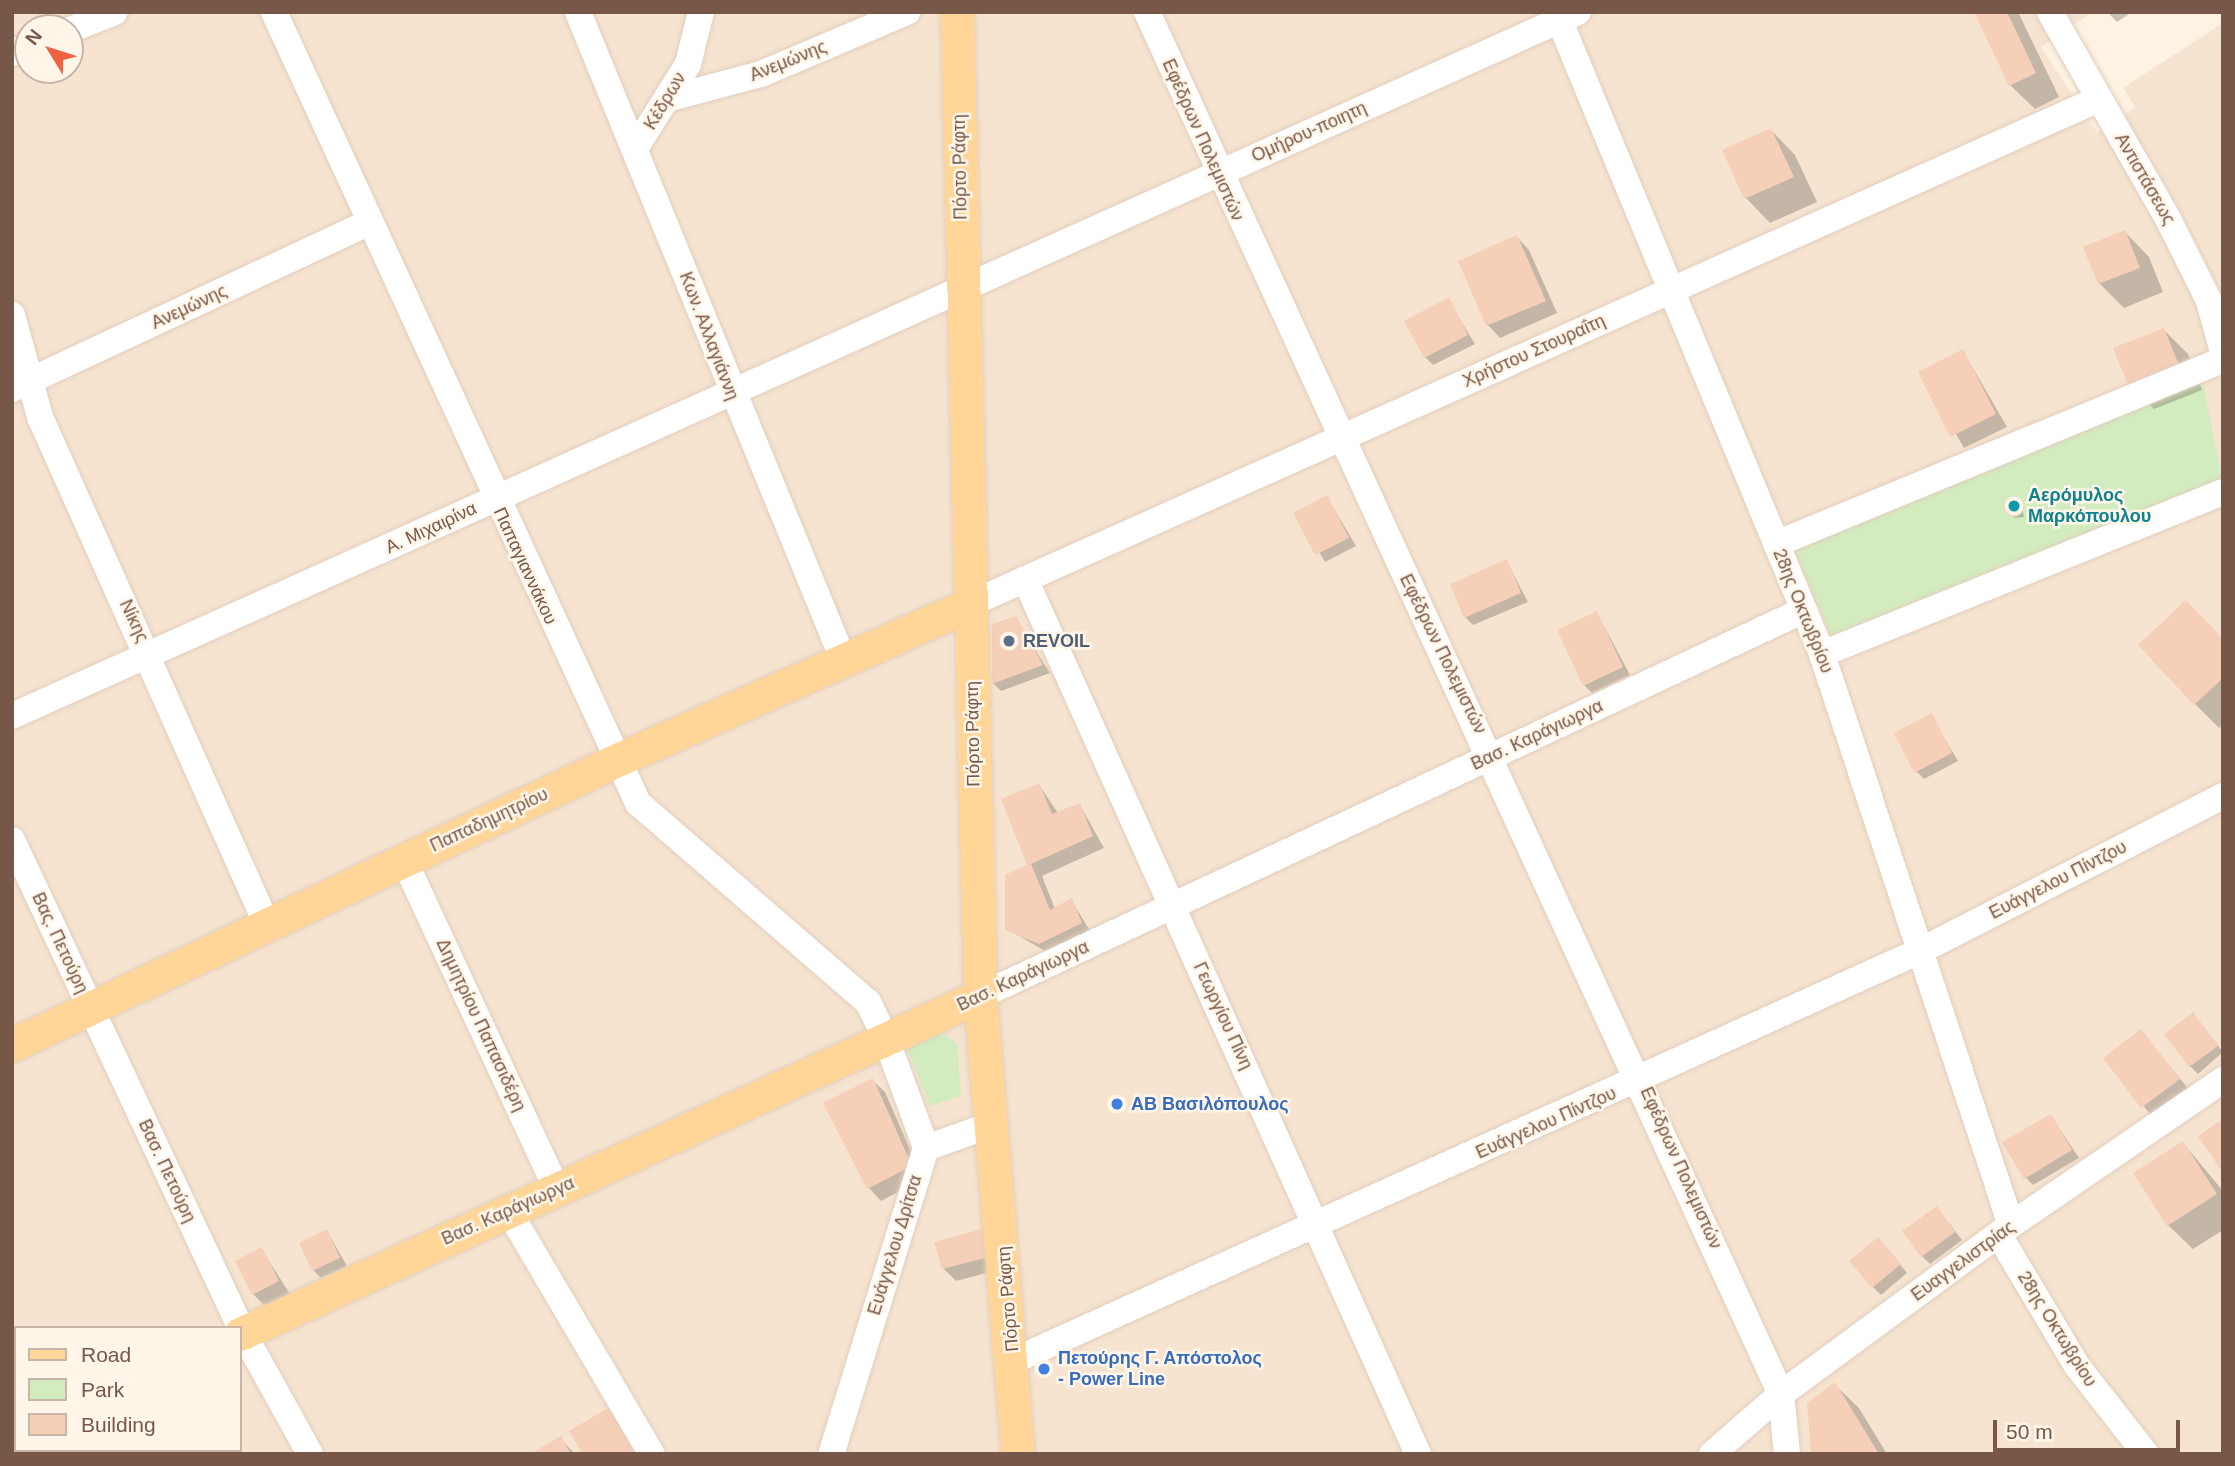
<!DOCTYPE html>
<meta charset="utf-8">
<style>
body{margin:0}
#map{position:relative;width:2235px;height:1466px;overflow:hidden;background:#fef2e2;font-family:Helvetica,sans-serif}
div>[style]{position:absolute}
.residential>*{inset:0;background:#f6e4d0}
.green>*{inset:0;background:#d2ecbf}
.shadow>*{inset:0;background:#0003}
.building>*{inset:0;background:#f5cfb8}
.round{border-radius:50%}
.roads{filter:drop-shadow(0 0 2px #e2cebd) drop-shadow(0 0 2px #e2cebd)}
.minor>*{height:26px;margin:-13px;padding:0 13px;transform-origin:13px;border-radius:13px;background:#fff}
.major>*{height:33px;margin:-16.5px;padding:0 16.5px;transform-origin:16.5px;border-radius:16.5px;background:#ffd697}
.dots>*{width:19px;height:19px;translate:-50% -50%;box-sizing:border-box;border:4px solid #fff6e9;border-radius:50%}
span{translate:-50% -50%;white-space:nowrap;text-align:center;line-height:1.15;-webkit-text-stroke:5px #fff6e9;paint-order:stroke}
.street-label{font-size:18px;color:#775747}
.culture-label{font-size:18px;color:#0d838f;font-weight:700}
.left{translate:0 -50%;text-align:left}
.service-label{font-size:18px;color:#4e5e75;font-weight:700}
.shop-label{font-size:18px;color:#366cbe;font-weight:700}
.frame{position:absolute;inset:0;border:14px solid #775747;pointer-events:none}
.legend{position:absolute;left:14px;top:1326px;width:228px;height:126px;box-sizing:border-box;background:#fff6e9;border:2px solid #c9b6a8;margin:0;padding:9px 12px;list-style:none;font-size:21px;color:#775747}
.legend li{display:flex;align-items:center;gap:14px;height:35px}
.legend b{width:35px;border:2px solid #c9b6a8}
.north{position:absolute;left:14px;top:14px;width:70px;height:70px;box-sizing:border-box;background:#fff6e9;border:2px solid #c9b6a8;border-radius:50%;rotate:308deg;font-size:19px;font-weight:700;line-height:28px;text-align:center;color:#775747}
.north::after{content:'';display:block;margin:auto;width:24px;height:32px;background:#f0623f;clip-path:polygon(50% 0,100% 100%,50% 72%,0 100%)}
.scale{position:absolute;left:1993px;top:1420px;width:187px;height:32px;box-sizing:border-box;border:4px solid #775747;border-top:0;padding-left:9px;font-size:21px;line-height:24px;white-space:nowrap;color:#775747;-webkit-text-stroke:5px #fff6e9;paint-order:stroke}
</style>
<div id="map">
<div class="residential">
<div style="clip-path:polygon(evenodd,12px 12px,2092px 12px,2041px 47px,2097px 132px,2135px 107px,2123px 88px,2223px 23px,2223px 1454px,12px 1454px,12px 12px,28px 28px,70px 28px,70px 70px,28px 70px,28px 28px,12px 12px,16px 1328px,240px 1328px,240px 1450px,16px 1450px,16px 1328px)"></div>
</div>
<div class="green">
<div style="clip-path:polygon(2202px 378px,2223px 482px,1833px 640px,1793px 546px)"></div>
<div style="clip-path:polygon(936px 1030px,957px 1043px,961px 1096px,930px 1106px,905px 1044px)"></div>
</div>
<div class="shadow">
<div style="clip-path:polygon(1976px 12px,2018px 12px,2059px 97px,2035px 109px,2010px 85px)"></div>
<div style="clip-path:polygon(2107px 12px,2132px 12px,2117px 22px)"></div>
<div style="clip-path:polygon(1771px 130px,1795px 155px,1817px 202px,1770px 223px,1746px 198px,1724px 151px)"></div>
<div style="clip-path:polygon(2125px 232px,2149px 257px,2163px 292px,2124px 308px,2099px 283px)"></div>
<div style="clip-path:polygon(1517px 237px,1529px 250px,1557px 313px,1500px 338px,1488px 325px,1461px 262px)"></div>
<div style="clip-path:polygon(1448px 300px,1475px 344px,1433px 365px,1425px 357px)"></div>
<div style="clip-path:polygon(2164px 330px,2188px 354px,2202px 390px,2154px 409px,2130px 385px)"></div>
<div style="clip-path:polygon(1963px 351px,2007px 427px,1964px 448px,1920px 372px)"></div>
<div style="clip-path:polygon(1327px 497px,1356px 546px,1325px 562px,1296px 513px)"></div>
<div style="clip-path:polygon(2020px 501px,2024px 517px,2014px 518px,2008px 503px)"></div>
<div style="clip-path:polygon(1507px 562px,1528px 602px,1473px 625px,1465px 617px)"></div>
<div style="clip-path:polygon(1597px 613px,1630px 675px,1592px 693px,1584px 685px)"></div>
<div style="clip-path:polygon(1015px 618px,1050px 673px,1001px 691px,993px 683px)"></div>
<div style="clip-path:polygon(2223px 640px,2223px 725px,2219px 728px,2195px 704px)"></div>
<div style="clip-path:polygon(1931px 716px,1958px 761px,1924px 779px,1916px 771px)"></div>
<div style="clip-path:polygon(1039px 785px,1058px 813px,1080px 805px,1104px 848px,1042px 876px,1055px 909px,1072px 901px,1093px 936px,1052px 955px,1007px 929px,1030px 866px)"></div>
<div style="clip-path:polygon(2193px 1014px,2223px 1052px,2198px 1074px,2190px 1066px)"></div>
<div style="clip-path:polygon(2141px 1031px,2191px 1092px,2155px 1120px,2105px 1059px)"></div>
<div style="clip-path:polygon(872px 1080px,885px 1092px,923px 1179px,881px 1201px,869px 1188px)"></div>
<div style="clip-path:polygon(2051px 1116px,2079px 1158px,2033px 1185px,2025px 1177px)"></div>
<div style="clip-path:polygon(2183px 1143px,2223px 1191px,2223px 1230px,2193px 1249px,2168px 1225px)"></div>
<div style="clip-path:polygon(1937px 1208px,1962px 1240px,1930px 1264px,1922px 1256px)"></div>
<div style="clip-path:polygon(986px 1230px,1005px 1268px,956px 1281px,943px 1268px)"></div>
<div style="clip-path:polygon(327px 1231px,347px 1266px,321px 1278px,313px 1270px)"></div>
<div style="clip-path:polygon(1886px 1247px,1907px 1273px,1881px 1295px,1873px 1287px)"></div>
<div style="clip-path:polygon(262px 1250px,290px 1294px,266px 1307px,253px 1294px)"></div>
<div style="clip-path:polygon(1834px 1384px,1859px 1408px,1887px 1454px,1813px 1454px)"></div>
<div style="clip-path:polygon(560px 1438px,575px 1454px,533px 1454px)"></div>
</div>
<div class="building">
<div style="clip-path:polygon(1974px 12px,2007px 12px,2036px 73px,2009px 86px)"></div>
<div style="clip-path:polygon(1771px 128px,1794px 177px,1744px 199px,1722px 150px)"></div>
<div style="clip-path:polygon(2125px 230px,2140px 268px,2098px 284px,2083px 247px)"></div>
<div style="clip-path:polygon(1517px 235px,1546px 301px,1486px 326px,1458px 261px)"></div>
<div style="clip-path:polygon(1449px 297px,1468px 335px,1424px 358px,1404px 321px)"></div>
<div style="clip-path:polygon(2164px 328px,2179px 365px,2128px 385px,2113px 348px)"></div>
<div style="clip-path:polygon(1963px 349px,1996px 414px,1950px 437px,1918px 372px)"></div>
<div style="clip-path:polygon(1327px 495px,1349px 538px,1315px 555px,1293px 513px)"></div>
<div class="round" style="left:2004px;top:497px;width:20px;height:20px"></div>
<div style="clip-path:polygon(1507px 559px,1521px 593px,1464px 618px,1450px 584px)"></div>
<div style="clip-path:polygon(2186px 600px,2223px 639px,2223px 678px,2194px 705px,2138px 645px)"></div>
<div style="clip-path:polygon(1597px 611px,1623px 667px,1583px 686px,1557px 630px)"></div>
<div style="clip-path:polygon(1016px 616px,1043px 665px,992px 684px,992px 624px)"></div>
<div style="clip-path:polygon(1932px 713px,1952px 753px,1914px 773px,1894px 733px)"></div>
<div style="clip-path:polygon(1039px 783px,1052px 814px,1080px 803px,1093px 836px,1031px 864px,1050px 910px,1072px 898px,1082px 923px,1039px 944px,1005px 930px,1005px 875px,1027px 865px,1001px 799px)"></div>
<div style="clip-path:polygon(2193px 1012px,2218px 1046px,2189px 1067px,2164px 1034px)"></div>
<div style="clip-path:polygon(2141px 1029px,2180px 1079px,2141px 1108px,2103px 1058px)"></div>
<div style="clip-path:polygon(873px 1078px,912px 1166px,867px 1189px,823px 1103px)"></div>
<div style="clip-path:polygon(2051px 1114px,2072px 1150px,2024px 1179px,2002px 1142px)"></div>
<div style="clip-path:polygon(2223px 1119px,2223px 1173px,2198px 1136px)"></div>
<div style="clip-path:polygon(2183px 1141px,2217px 1194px,2167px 1226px,2133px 1173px)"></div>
<div style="clip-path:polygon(1937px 1206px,1955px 1232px,1921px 1257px,1902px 1231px)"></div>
<div style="clip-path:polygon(986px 1228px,993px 1256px,942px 1269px,934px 1242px)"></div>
<div style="clip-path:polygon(327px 1229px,340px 1258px,312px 1271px,299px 1243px)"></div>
<div style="clip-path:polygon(1878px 1237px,1901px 1264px,1872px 1288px,1849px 1261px)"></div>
<div style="clip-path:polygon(262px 1247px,279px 1281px,252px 1295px,235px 1261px)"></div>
<div style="clip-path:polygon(1835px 1382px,1879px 1454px,1811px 1454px,1807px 1403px)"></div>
<div style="clip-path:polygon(620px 1401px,651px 1454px,583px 1454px,569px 1431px)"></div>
<div style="clip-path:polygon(561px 1436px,571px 1454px,530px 1454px)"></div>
</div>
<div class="roads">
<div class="minor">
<div style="left:274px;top:12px;width:871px;rotate:65.29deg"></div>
<div style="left:638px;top:803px;width:304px;rotate:40.9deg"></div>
<div style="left:868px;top:1002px;width:41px;rotate:64.1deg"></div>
<div style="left:886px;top:1039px;width:116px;rotate:69.8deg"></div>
<div style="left:926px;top:1148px;width:320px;rotate:107.2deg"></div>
<div style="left:578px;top:12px;width:699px;rotate:67.73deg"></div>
<div style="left:1147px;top:12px;width:1520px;rotate:65.36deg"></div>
<div style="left:1781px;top:1394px;width:60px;rotate:84.3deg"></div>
<div style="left:1556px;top:12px;width:695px;rotate:67.49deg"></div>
<div style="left:1822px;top:654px;width:601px;rotate:71.69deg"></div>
<div style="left:2050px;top:12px;width:238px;rotate:60.3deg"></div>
<div style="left:2168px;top:219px;width:92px;rotate:63.4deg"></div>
<div style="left:2209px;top:301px;width:53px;rotate:74.6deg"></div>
<div style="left:70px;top:30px;width:48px;rotate:-21.8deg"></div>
<div style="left:12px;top:53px;width:17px;rotate:-24deg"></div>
<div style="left:667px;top:99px;width:97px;rotate:-14.9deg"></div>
<div style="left:761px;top:74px;width:159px;rotate:-23deg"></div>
<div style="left:636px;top:147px;width:98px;rotate:-57.9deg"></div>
<div style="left:688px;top:64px;width:54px;rotate:-76deg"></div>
<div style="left:12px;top:315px;width:106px;rotate:74.6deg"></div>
<div style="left:40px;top:417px;width:556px;rotate:65.92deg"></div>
<div style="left:12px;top:389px;width:391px;rotate:-25deg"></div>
<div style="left:1776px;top:544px;width:483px;rotate:-22.4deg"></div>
<div style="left:1025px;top:579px;width:959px;rotate:65.81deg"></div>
<div style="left:970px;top:604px;width:1237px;rotate:-24.1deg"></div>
<div style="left:1822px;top:654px;width:432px;rotate:-22deg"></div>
<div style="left:12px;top:716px;width:1717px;rotate:-24.21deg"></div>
<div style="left:12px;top:840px;width:544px;rotate:64.89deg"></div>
<div style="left:243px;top:1333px;width:138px;rotate:61deg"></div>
<div style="left:404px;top:860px;width:364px;rotate:65.1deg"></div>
<div style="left:980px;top:996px;width:910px;rotate:-25.1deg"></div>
<div style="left:926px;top:1148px;width:71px;rotate:-19.7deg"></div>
<div style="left:508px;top:1210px;width:283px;rotate:59.5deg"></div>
<div style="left:1999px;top:1235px;width:152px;rotate:59.2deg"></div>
<div style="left:2077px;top:1366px;width:112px;rotate:51.9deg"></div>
<div style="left:1013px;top:1361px;width:998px;rotate:-24.33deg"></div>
<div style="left:1922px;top:950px;width:338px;rotate:-27.1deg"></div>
<div style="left:1712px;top:1454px;width:91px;rotate:-41deg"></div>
<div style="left:1781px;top:1394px;width:285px;rotate:-36.3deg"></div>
<div style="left:2011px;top:1225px;width:257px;rotate:-34.4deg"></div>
</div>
<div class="major">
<div style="left:957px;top:12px;width:984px;rotate:88.66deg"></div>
<div style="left:980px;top:996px;width:460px;rotate:85.3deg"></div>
<div style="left:12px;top:1045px;width:669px;rotate:-25.22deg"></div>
<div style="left:617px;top:760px;width:386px;rotate:-23.8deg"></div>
<div style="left:240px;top:1334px;width:814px;rotate:-24.55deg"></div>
<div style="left:12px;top:1438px;width:4px;rotate:-14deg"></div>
</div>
</div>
<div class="dots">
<div style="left:2014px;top:506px;background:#0f9aa8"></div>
<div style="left:1009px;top:641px;background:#5c6f8a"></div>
<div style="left:1117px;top:1104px;background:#3f7fe0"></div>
<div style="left:1044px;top:1369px;background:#3f7fe0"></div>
</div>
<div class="street-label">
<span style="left:788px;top:61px;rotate:-22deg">Ανεμώνης</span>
<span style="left:665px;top:101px;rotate:-59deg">Κέδρων</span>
<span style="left:1309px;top:132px;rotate:-24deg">Ομήρου-ποιητη</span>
<span style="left:1203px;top:140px;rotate:66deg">Εφέδρων Πολεμιστών</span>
<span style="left:960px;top:167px;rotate:-91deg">Πόρτο Ράφτη</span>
<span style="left:2145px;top:179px;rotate:60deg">Αντιστάσεως</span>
<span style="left:189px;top:307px;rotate:-25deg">Ανεμώνης</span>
<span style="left:709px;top:336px;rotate:69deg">Κων. Αλλαγιάννη</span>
<span style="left:1534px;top:351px;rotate:-24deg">Χρήστου Στουραΐτη</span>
<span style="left:431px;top:528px;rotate:-25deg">Α. Μιχαιρίνα</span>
<span style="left:525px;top:566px;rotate:65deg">Παπαγιαννάκου</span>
<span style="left:1803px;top:611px;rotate:68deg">28ης Οκτωβρίου</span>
<span style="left:134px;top:621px;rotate:65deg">Νίκης</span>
<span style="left:1443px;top:654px;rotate:64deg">Εφέδρων Πολεμιστών</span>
<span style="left:973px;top:734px;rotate:-91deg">Πόρτο Ράφτη</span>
<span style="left:1537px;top:735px;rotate:-25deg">Βασ. Καράγιωργα</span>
<span style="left:489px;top:820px;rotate:-25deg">Παπαδημητρίου</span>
<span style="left:2058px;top:880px;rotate:-27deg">Ευάγγελου Πίντζου</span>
<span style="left:60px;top:943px;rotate:65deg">Βας. Πετούρη</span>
<span style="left:1023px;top:976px;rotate:-25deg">Βασ. Καράγιωργα</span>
<span style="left:1223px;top:1016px;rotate:65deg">Γεωργίου Πίνη</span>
<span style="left:481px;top:1025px;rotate:65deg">Δημητρίου Παπασιδέρη</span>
<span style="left:1546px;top:1123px;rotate:-24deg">Ευάγγελου Πίντζου</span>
<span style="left:1681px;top:1168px;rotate:66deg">Εφέδρων Πολεμιστών</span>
<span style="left:167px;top:1171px;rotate:65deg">Βασ. Πετούρη</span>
<span style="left:508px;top:1211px;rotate:-24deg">Βασ. Καράγιωργα</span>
<span style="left:895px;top:1245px;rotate:-73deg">Ευάγγελου Δρίτσα</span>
<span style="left:1963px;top:1261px;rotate:-36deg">Ευαγγελιστρίας</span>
<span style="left:1008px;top:1299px;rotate:-95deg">Πόρτο Ράφτη</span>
<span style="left:2057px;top:1329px;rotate:58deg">28ης Οκτωβρίου</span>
</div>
<div class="culture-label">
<span class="left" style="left:2028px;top:506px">Αερόμυλος<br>Μαρκόπουλου</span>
</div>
<div class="service-label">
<span class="left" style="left:1023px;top:641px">REVOIL</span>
</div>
<div class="shop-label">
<span class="left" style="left:1131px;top:1104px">ΑΒ Βασιλόπουλος</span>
<span class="left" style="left:1058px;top:1369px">Πετούρης Γ. Απόστολος<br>- Power Line</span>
</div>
<div class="frame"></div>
<ul class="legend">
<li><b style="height:9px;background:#ffd697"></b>Road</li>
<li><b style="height:19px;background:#d2ecbf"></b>Park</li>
<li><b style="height:19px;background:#f5cfb8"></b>Building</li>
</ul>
<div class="north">N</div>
<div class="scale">50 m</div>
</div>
